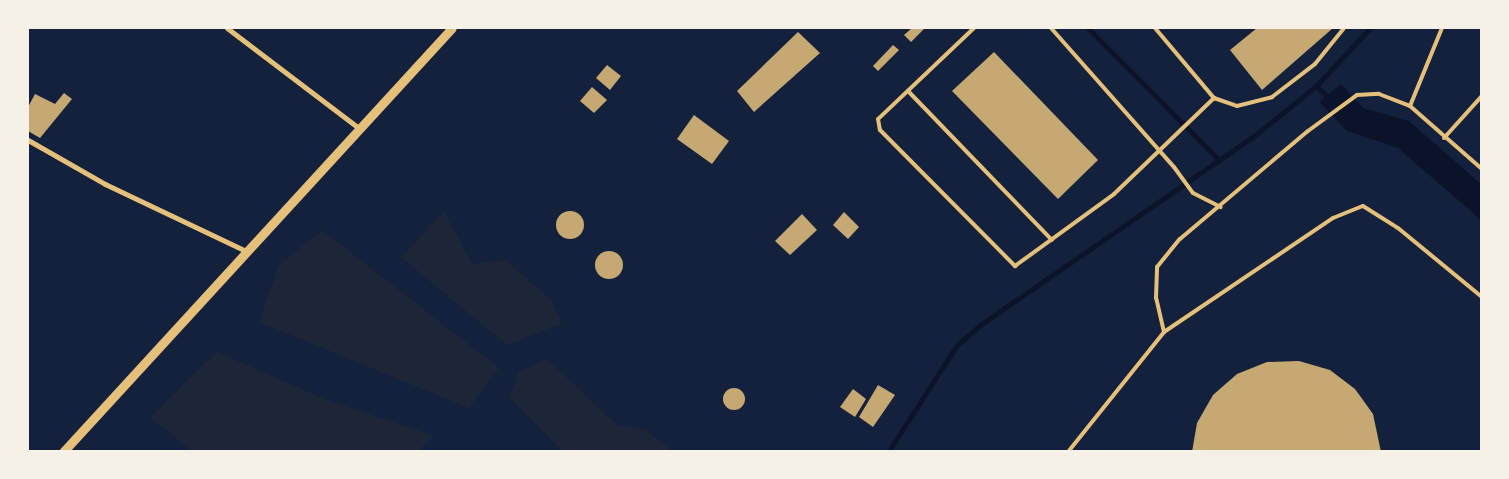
<!DOCTYPE html>
<style>
body{margin:0}
#map{position:relative;width:1509px;height:479px;overflow:hidden;background:#14213d;font-family:"Varela Round",sans-serif}
div>[style]{position:absolute}
.green>*{inset:0;background:#1d2539}
.water>*{inset:0;background:#0b132b}
.stream>*{height:5px;margin:-2.5px;padding:0 2.5px;transform-origin:2.5px;border-radius:2.5px;background:#0b132b}
.building>*{inset:0;background:#c6a872}
.round{border-radius:50%}
.service>*{height:4px;margin:-2px;padding:0 2px;transform-origin:2px;border-radius:2px;background:#e5c07b}
.minor>*{height:5px;margin:-2.5px;padding:0 2.5px;transform-origin:2.5px;border-radius:2.5px;background:#e5c07b}
.tertiary>*{height:9px;margin:-4.5px;padding:0 4.5px;transform-origin:4.5px;border-radius:4.5px;background:#e5c07b}
span{translate:-50% -50%;white-space:nowrap;text-align:center;line-height:1.15;-webkit-text-stroke:4px #f6f1e7;paint-order:stroke}
.frame{position:absolute;inset:0;border:29px solid #f6f1e7;pointer-events:none}
</style>
<div id="map">
<div class="green">
<div style="clip-path:polygon(444px 212px,472px 264px,506px 260px,551px 300px,562px 323px,507px 345px,401px 257px)"></div>
<div style="clip-path:polygon(322px 230px,499px 368px,469px 408px,259px 322px,279px 265px)"></div>
<div style="clip-path:polygon(217px 352px,324px 399px,434px 436px,418px 451px,192px 451px,150px 417px)"></div>
<div style="clip-path:polygon(547px 359px,617px 425px,646px 430px,672px 451px,562px 451px,510px 398px,518px 372px)"></div>
</div>
<div class="water">
<div style="clip-path:polygon(1341px 84px,1363px 108px,1409px 121px,1481px 184px,1481px 220px,1398px 148px,1347px 131px,1319px 102px)"></div>
</div>
<div class="stream">
<div style="left:1088px;top:28px;width:186px;rotate:45.2deg"></div>
<div style="left:1316px;top:86px;width:19px;rotate:43deg"></div>
<div style="left:888px;top:452px;width:127px;rotate:-57.2deg"></div>
<div style="left:957px;top:345px;width:30px;rotate:-41deg"></div>
<div style="left:980px;top:325px;width:333px;rotate:-34.6deg"></div>
<div style="left:1254px;top:136px;width:80px;rotate:-38.9deg"></div>
<div style="left:1316px;top:86px;width:79px;rotate:-47deg"></div>
</div>
<div class="building">
<div style="clip-path:polygon(912px 28px,924px 29px,911px 42px,904px 35px)"></div>
<div style="clip-path:polygon(1257px 28px,1333px 28px,1262px 90px,1230px 50px)"></div>
<div style="clip-path:polygon(798px 32px,820px 53px,754px 112px,737px 91px)"></div>
<div style="clip-path:polygon(893px 45px,899px 50px,878px 71px,873px 66px)"></div>
<div style="clip-path:polygon(994px 52px,1098px 160px,1058px 199px,952px 91px)"></div>
<div style="clip-path:polygon(607px 65px,621px 76px,610px 90px,596px 78px)"></div>
<div style="clip-path:polygon(592px 87px,607px 100px,594px 113px,580px 101px)"></div>
<div style="clip-path:polygon(64px 93px,72px 99px,40px 138px,28px 131px,28px 107px,35px 94px,55px 104px)"></div>
<div style="clip-path:polygon(694px 115px,729px 141px,712px 164px,677px 139px)"></div>
<div class="round" style="left:556px;top:211px;width:28px;height:28px"></div>
<div style="clip-path:polygon(844px 212px,859px 227px,848px 239px,833px 225px)"></div>
<div style="clip-path:polygon(802px 214px,817px 230px,790px 255px,775px 241px)"></div>
<div class="round" style="left:595px;top:251px;width:28px;height:28px"></div>
<div style="clip-path:polygon(1299px 361px,1330px 370px,1355px 389px,1373px 414px,1381px 452px,1192px 452px,1197px 423px,1213px 395px,1237px 374px,1267px 362px)"></div>
<div style="clip-path:polygon(878px 385px,895px 395px,873px 427px,859px 417px)"></div>
<div class="round" style="left:723px;top:388px;width:22px;height:22px"></div>
<div style="clip-path:polygon(853px 389px,866px 399px,855px 417px,840px 407px)"></div>
</div>
<div class="service">
<div style="left:974px;top:28px;width:132px;rotate:136.5deg"></div>
<div style="left:878px;top:119px;width:11px;rotate:80deg"></div>
<div style="left:880px;top:130px;width:192px;rotate:45.2deg"></div>
<div style="left:1015px;top:266px;width:122px;rotate:-36deg"></div>
<div style="left:1114px;top:194px;width:139px;rotate:-43.8deg"></div>
<div style="left:1051px;top:28px;width:186px;rotate:48.5deg"></div>
<div style="left:1174px;top:167px;width:32px;rotate:54deg"></div>
<div style="left:1193px;top:193px;width:31px;rotate:27deg"></div>
<div style="left:1155px;top:28px;width:92px;rotate:49.9deg"></div>
<div style="left:1214px;top:98px;width:24px;rotate:19deg"></div>
<div style="left:1237px;top:106px;width:36px;rotate:-14deg"></div>
<div style="left:1272px;top:97px;width:54px;rotate:-37.5deg"></div>
<div style="left:1315px;top:64px;width:46px;rotate:-51.1deg"></div>
<div style="left:908px;top:91px;width:207px;rotate:46deg"></div>
<div style="left:1410px;top:106px;width:84px;rotate:-67.7deg"></div>
<div style="left:1444px;top:138px;width:57px;rotate:-47.9deg"></div>
<div style="left:1164px;top:332px;width:35px;rotate:-103deg"></div>
<div style="left:1156px;top:298px;width:31px;rotate:-88deg"></div>
<div style="left:1157px;top:267px;width:36px;rotate:-51deg"></div>
<div style="left:1180px;top:239px;width:167px;rotate:-40.2deg"></div>
<div style="left:1308px;top:131px;width:61px;rotate:-36.3deg"></div>
<div style="left:1357px;top:95px;width:22px;rotate:-3deg"></div>
<div style="left:1379px;top:94px;width:33px;rotate:21deg"></div>
<div style="left:1410px;top:106px;width:96px;rotate:41.2deg"></div>
<div style="left:1068px;top:452px;width:154px;rotate:-51.3deg"></div>
<div style="left:1164px;top:332px;width:204px;rotate:-34deg"></div>
<div style="left:1333px;top:218px;width:32px;rotate:-22deg"></div>
<div style="left:1363px;top:206px;width:41px;rotate:32.2deg"></div>
<div style="left:1398px;top:228px;width:109px;rotate:39.4deg"></div>
</div>
<div class="minor">
<div style="left:227px;top:28px;width:167px;rotate:37.2deg"></div>
<div style="left:28px;top:140px;width:89px;rotate:29.7deg"></div>
<div style="left:105px;top:184px;width:156px;rotate:25.4deg"></div>
</div>
<div class="tertiary">
<div style="left:63px;top:452px;width:575px;rotate:-47.47deg"></div>
</div>
<div class="frame"></div>
</div>
